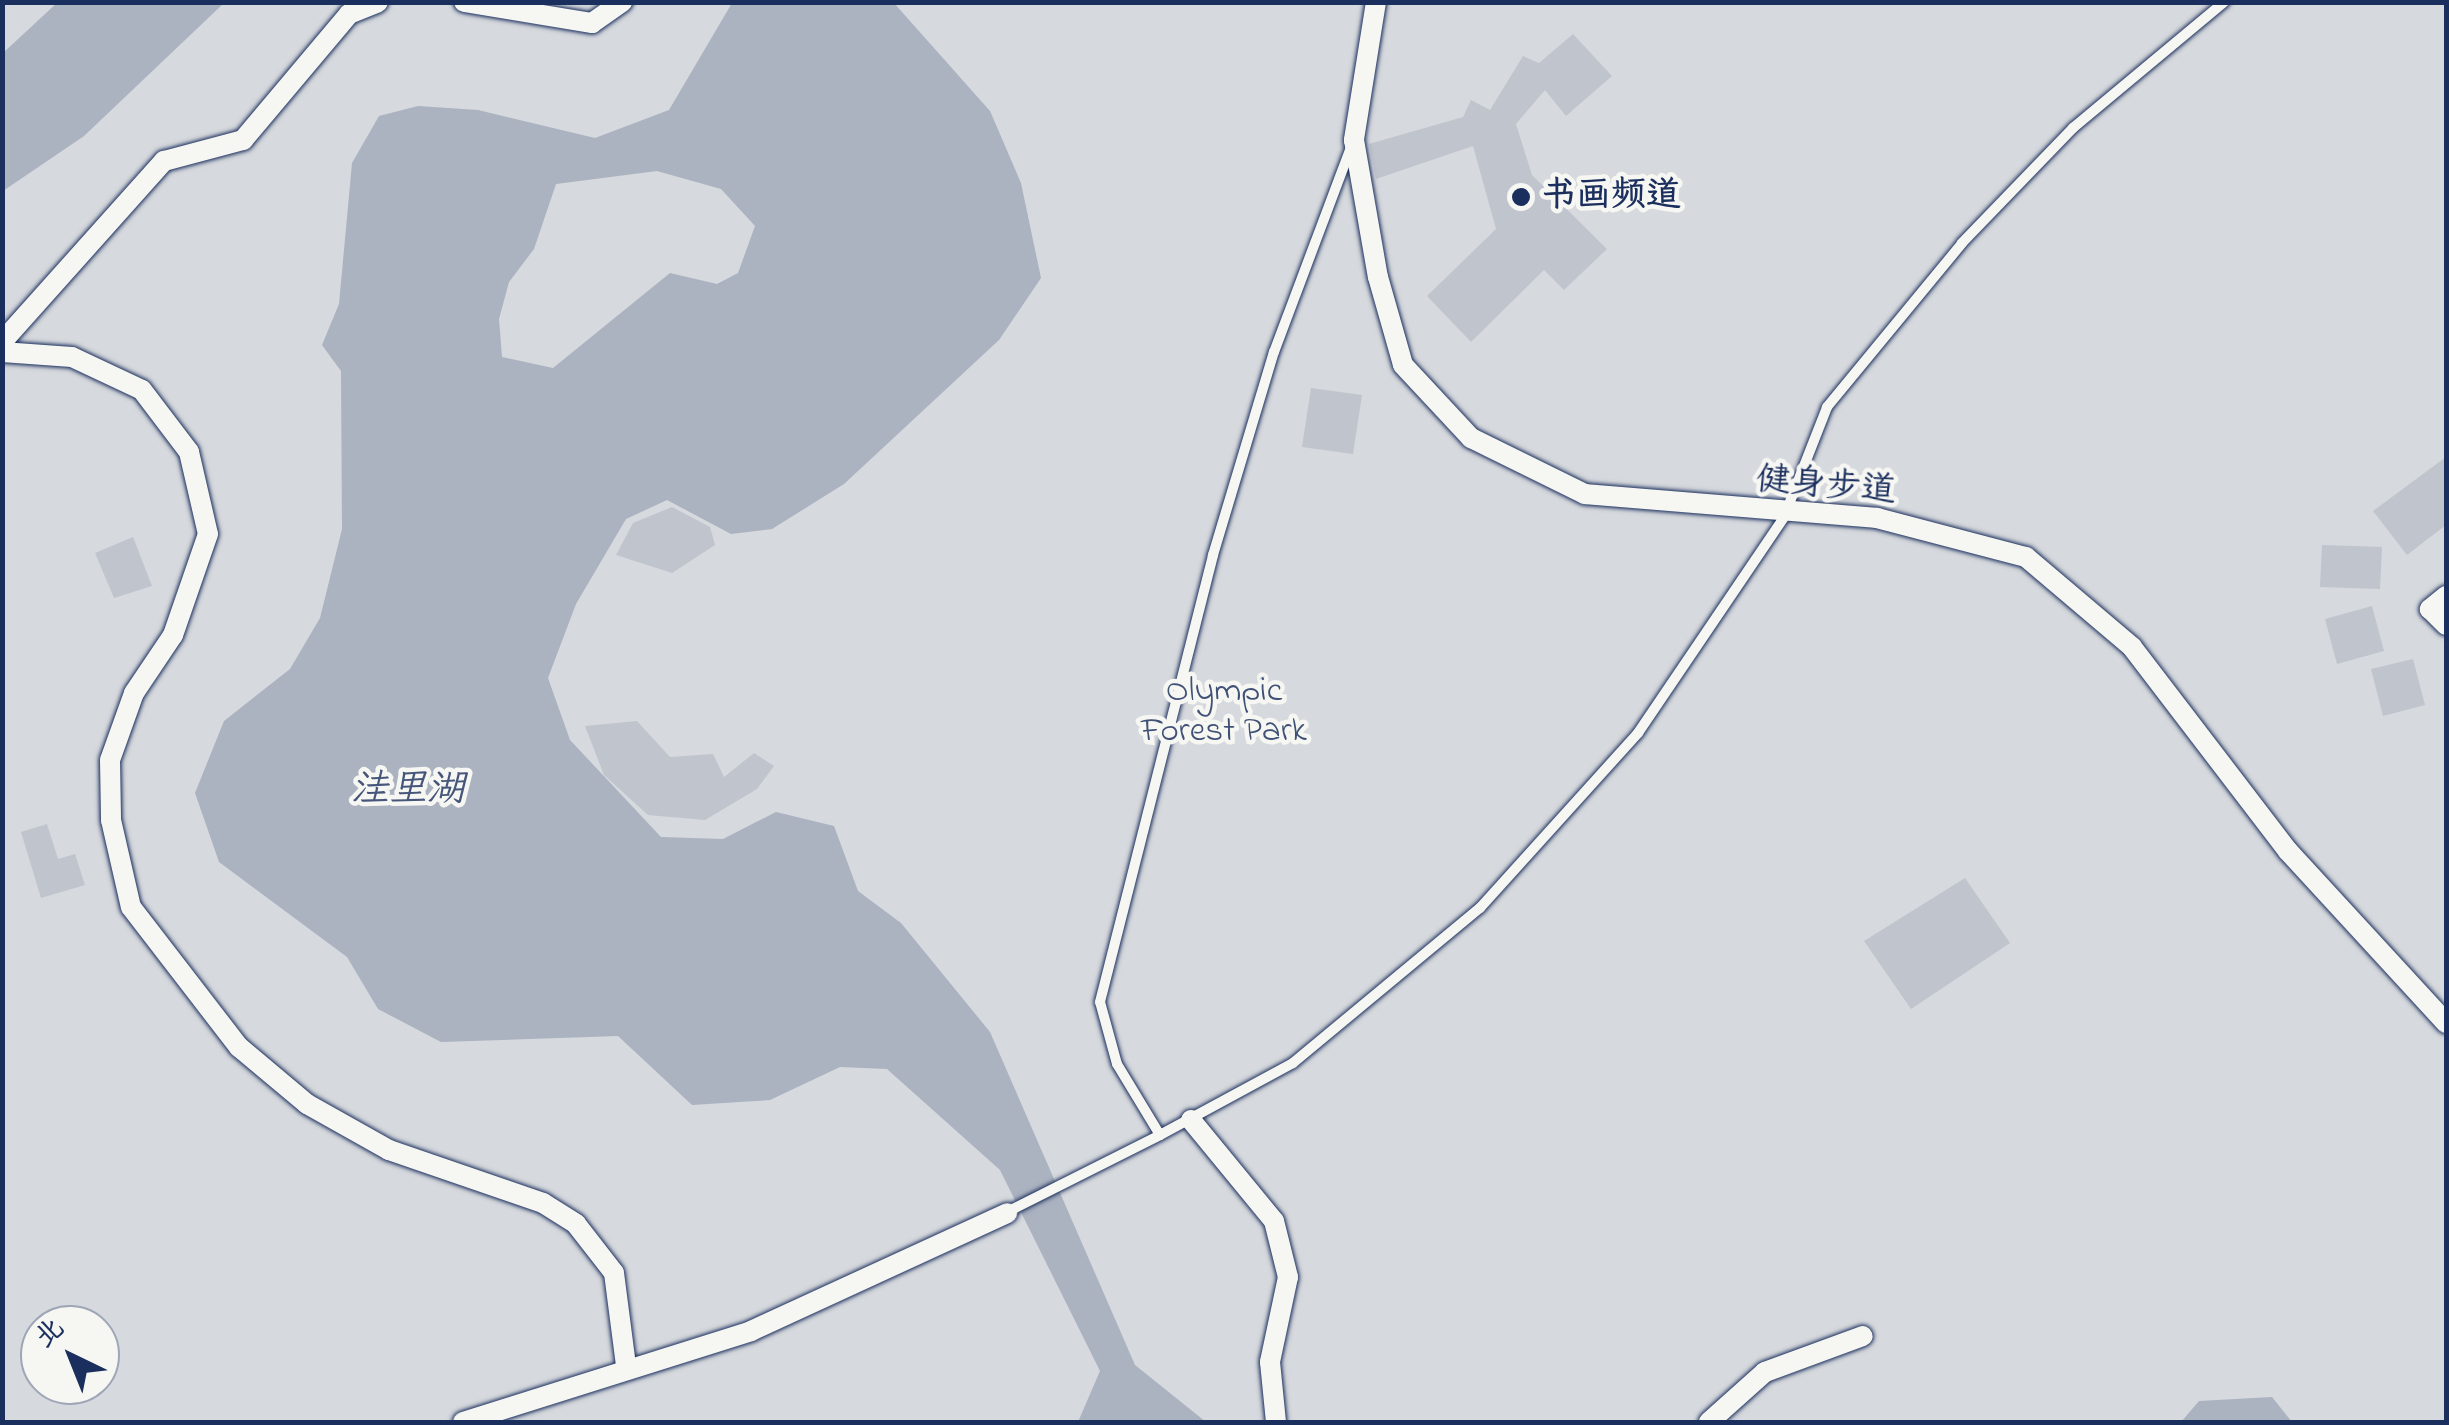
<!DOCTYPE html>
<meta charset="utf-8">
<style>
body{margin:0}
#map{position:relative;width:2449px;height:1425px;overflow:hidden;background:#f6f6f2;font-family:"Indie Flower","LXGW WenKai TC",sans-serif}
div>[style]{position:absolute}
.green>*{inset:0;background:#d6d9dd}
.water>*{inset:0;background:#abb2c0}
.building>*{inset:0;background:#c0c4cd}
.roads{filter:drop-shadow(0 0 2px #1b2f5e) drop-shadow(0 0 2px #1b2f5e)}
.lane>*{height:10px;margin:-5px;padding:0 5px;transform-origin:5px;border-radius:5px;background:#f6f6f2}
.street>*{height:20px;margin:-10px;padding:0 10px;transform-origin:10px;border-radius:10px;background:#f6f6f2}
.dots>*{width:28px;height:28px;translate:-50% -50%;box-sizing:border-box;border:5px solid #f6f6f2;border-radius:50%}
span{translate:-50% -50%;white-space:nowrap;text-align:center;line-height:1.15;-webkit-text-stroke:9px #f6f6f2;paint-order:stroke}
.poi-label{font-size:35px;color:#1b2f5e;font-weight:700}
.left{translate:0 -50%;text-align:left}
.street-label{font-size:35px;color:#1b2f5e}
.park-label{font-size:35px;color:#405177}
.water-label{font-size:38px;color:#46567b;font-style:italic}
.frame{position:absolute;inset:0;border:5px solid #1b2f5e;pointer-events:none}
.north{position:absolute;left:20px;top:1305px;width:100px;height:100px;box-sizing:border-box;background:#f6f6f2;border:2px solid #9ea6b7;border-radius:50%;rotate:317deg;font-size:28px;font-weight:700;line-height:40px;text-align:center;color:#1b2f5e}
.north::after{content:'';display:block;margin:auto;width:35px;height:45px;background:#1b2f5e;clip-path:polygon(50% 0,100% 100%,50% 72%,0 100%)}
</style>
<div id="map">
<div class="green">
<div style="clip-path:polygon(evenodd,3px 3px,2446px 3px,2446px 1422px,3px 1422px,3px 3px,40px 1325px,100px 1325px,100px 1385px,40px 1385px,40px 1325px)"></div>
</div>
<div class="water">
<div style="clip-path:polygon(58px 2px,224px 3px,84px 136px,3px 191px,3px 53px)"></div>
<div style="clip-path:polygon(evenodd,732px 3px,894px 3px,990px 111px,1021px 183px,1041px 278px,999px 340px,844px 484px,772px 529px,731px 534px,667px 500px,626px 519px,576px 604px,548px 678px,570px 740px,661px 837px,723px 839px,776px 812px,834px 826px,858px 891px,901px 923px,990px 1032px,1135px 1365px,1206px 1422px,1078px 1422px,1100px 1371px,1000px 1170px,887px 1069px,840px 1067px,770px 1100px,692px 1105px,618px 1036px,441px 1042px,378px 1009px,347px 957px,219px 862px,195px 793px,224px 721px,290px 669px,320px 618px,342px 529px,341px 371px,322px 345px,339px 304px,352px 163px,379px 116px,418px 106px,478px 110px,595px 138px,669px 110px,732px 3px,657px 171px,721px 189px,755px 226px,738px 273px,717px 284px,670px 273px,553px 368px,502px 357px,499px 319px,509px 282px,534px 249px,556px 184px,657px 171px)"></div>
<div style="clip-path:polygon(2272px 1397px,2292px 1422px,2181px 1422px,2199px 1401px)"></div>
</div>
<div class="building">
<div style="clip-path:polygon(1573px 34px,1612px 76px,1566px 116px,1545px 90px,1516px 124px,1532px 175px,1607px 249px,1564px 290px,1544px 270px,1471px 342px,1427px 296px,1496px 229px,1473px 146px,1376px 179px,1369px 144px,1463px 117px,1471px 100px,1490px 110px,1523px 56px,1539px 63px)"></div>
<div style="clip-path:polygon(1311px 388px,1362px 395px,1353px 454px,1302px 447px)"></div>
<div style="clip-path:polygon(2446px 457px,2446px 525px,2407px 555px,2373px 511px)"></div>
<div style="clip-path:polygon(672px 507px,710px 527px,715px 545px,672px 573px,616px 555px,633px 523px)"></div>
<div style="clip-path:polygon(133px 537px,152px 586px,114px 598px,95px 553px)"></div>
<div style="clip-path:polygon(2322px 545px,2382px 547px,2380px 589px,2320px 587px)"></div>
<div style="clip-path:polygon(2372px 606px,2384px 651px,2337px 664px,2325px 619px)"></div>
<div style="clip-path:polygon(2413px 659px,2425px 705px,2383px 716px,2371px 669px)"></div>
<div style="clip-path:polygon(637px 721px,670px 757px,713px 754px,724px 777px,754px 753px,774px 766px,757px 789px,705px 820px,648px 815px,604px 775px,585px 726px)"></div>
<div style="clip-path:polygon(47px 824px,58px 859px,75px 854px,85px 885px,41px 898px,21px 832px)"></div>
<div style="clip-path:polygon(1965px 878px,2010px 943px,1911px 1009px,1864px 941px)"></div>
</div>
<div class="roads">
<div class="lane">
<div style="left:1160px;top:1135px;width:151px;rotate:-28.4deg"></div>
<div style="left:1293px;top:1063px;width:243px;rotate:-39.7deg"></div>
<div style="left:1480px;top:908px;width:236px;rotate:-47.9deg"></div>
<div style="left:1638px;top:733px;width:261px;rotate:-55.9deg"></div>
<div style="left:1784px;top:517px;width:118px;rotate:-68.6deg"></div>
<div style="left:1827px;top:407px;width:212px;rotate:-50.5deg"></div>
<div style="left:1962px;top:243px;width:160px;rotate:-46deg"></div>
<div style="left:2073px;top:128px;width:197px;rotate:-39.8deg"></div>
<div style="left:1007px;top:1212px;width:171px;rotate:-26.7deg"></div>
<div style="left:1160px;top:1135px;width:83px;rotate:-121.2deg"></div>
<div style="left:1117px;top:1064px;width:64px;rotate:-105.3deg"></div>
<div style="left:1100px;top:1002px;width:461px;rotate:-75.8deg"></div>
<div style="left:1213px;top:555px;width:212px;rotate:-73.3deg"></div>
<div style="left:1274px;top:352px;width:221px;rotate:-69.4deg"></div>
</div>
<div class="street">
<div style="left:464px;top:2px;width:130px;rotate:9.3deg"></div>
<div style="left:592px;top:23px;width:37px;rotate:-35deg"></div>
<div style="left:1376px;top:2px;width:140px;rotate:99.1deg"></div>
<div style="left:1354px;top:140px;width:139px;rotate:80.1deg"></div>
<div style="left:1378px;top:277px;width:91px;rotate:74.1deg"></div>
<div style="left:1403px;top:365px;width:100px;rotate:47deg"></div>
<div style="left:1471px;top:438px;width:127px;rotate:26.2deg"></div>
<div style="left:1585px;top:494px;width:293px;rotate:4.7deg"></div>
<div style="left:1877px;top:518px;width:154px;rotate:14.7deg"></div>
<div style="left:2026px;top:557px;width:139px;rotate:40.3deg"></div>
<div style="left:2132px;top:647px;width:257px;rotate:52.6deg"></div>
<div style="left:2288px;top:851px;width:234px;rotate:47.4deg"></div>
<div style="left:2px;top:342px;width:243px;rotate:-48.2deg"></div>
<div style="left:164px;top:161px;width:82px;rotate:-14.9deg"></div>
<div style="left:243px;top:140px;width:165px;rotate:-49.9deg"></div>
<div style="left:349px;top:14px;width:31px;rotate:-22deg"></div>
<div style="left:2px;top:352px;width:70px;rotate:4.1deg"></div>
<div style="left:72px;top:357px;width:77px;rotate:25.2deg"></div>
<div style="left:142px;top:390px;width:78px;rotate:52.8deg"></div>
<div style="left:189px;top:452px;width:84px;rotate:77deg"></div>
<div style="left:208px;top:534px;width:107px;rotate:109.1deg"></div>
<div style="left:173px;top:635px;width:70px;rotate:123.9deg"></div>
<div style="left:134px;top:693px;width:71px;rotate:109.7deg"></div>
<div style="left:110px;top:760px;width:60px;rotate:89deg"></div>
<div style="left:111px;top:820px;width:89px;rotate:77.1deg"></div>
<div style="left:131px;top:907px;width:177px;rotate:52.4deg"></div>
<div style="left:239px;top:1047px;width:89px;rotate:40deg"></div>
<div style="left:307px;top:1104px;width:94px;rotate:29.3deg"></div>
<div style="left:389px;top:1150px;width:163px;rotate:19deg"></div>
<div style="left:543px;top:1203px;width:39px;rotate:32deg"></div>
<div style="left:576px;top:1224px;width:62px;rotate:52.2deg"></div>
<div style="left:614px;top:1273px;width:93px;rotate:82.6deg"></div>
<div style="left:2446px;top:596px;width:21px;rotate:141deg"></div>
<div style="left:2430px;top:609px;width:23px;rotate:45deg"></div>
<div style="left:1191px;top:1120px;width:131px;rotate:50.6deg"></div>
<div style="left:1274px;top:1221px;width:58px;rotate:76deg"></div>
<div style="left:1288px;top:1277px;width:87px;rotate:102deg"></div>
<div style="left:1270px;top:1362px;width:60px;rotate:84.3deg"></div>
<div style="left:463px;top:1422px;width:302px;rotate:-17.5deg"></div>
<div style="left:751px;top:1331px;width:282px;rotate:-24.7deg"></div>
<div style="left:1709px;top:1422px;width:75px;rotate:-41.8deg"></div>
<div style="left:1765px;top:1372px;width:104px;rotate:-20.2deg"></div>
</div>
</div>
<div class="dots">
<div style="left:1521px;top:197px;background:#1b2f5e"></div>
</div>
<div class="poi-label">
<span class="left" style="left:1541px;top:197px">书画频道</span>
</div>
<div class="street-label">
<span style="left:1826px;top:487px;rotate:5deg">健身步道</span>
</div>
<div class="park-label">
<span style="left:1224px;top:712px">Olympic<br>Forest Park</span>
</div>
<div class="water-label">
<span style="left:408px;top:792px">洼里湖</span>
</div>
<div class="frame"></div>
<div class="north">北</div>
</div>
